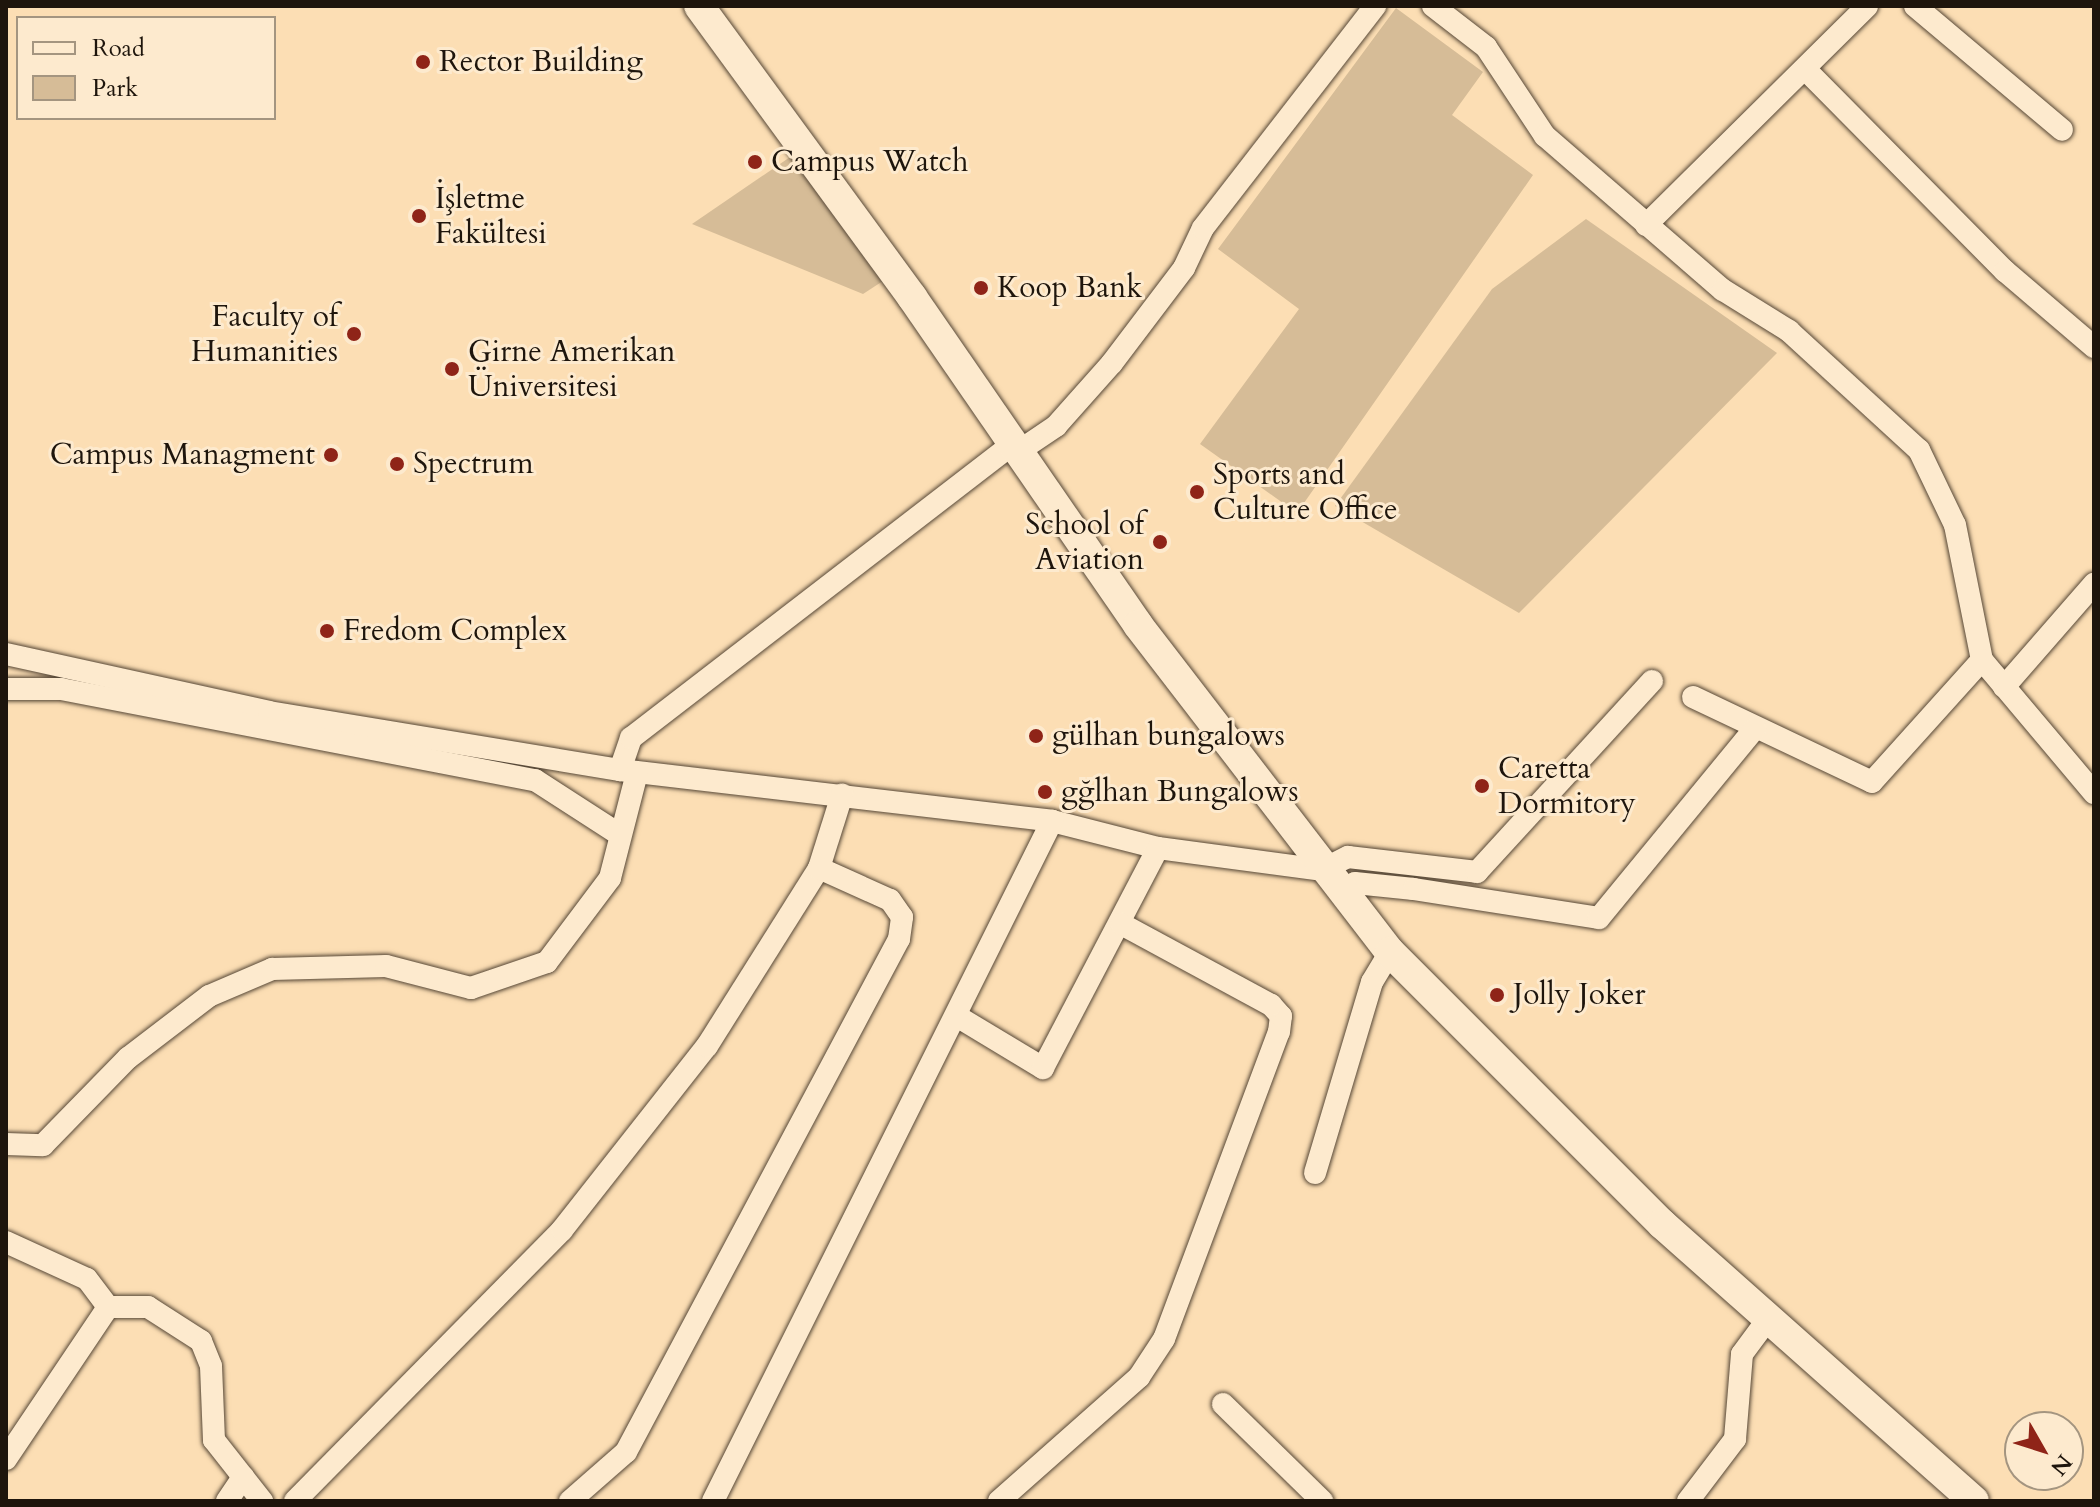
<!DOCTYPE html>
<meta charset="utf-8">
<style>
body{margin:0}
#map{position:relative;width:2100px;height:1507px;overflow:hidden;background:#fcdeb4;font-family:Cardo,serif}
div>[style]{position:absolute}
.green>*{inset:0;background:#d6bc97}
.roads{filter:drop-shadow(0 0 2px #564736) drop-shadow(0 0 2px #564736)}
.street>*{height:22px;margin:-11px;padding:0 11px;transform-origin:11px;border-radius:11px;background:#fdeace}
.secondary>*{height:30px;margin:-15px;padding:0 15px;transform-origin:15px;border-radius:15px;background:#fdeace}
.dots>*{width:22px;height:22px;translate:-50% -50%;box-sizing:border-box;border:4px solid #fdeace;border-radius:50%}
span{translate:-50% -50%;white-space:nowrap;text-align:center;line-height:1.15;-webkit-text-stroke:6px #fdeace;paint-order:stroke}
.poi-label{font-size:30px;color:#1e150c}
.left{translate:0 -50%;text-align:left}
.right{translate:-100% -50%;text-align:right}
.frame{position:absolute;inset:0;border:8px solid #1e150c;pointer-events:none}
.legend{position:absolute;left:16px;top:16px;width:260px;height:104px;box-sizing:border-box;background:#fdeace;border:2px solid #a49580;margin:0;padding:10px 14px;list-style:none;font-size:24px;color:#1e150c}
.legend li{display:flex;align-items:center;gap:16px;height:40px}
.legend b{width:40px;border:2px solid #a49580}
.north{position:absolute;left:2004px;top:1411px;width:80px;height:80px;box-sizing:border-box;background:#fdeace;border:2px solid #a49580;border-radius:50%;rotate:129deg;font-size:22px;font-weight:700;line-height:32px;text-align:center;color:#1e150c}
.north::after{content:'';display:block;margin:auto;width:28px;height:36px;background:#8f2418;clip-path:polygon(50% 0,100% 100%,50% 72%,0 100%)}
</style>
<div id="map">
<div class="green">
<div style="clip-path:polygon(1396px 8px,1483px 72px,1452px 115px,1533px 175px,1297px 513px,1200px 444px,1299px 309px,1218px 249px)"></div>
<div style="clip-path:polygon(796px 153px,886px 279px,863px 294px,692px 224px)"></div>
<div style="clip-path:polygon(1586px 219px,1777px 353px,1519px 613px,1335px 506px,1492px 289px)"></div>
</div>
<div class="roads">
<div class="street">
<div style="left:1433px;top:6px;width:67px;rotate:37.7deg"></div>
<div style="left:1486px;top:47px;width:107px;rotate:56.5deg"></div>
<div style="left:1545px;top:136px;width:235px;rotate:40.9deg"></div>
<div style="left:1723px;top:290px;width:78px;rotate:31.8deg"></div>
<div style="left:1789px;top:331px;width:176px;rotate:42.5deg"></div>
<div style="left:1919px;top:450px;width:83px;rotate:64.4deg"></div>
<div style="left:1955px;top:525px;width:138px;rotate:78.7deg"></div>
<div style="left:1982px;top:660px;width:174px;rotate:49.9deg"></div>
<div style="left:1915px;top:6px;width:192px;rotate:40.1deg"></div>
<div style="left:1806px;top:70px;width:283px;rotate:45.3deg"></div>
<div style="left:2005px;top:271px;width:117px;rotate:40.5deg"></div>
<div style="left:1646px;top:225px;width:311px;rotate:-44.7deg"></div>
<div style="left:1019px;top:451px;width:45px;rotate:-34deg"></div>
<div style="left:1056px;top:426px;width:84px;rotate:-48.4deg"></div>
<div style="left:1112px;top:363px;width:119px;rotate:-52.8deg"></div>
<div style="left:1184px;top:268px;width:44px;rotate:-64.6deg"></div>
<div style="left:1203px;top:228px;width:281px;rotate:-52.2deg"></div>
<div style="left:6px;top:654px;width:269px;rotate:12.4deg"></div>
<div style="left:269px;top:712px;width:356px;rotate:9.4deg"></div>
<div style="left:620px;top:770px;width:435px;rotate:6.7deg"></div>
<div style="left:1052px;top:821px;width:109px;rotate:14.3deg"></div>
<div style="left:1158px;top:848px;width:165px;rotate:7.6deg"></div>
<div style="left:1322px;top:870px;width:29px;rotate:-27deg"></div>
<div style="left:1348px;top:857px;width:130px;rotate:6.6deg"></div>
<div style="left:1477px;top:872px;width:259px;rotate:-47.5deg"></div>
<div style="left:2004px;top:687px;width:137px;rotate:-48.9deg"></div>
<div style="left:6px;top:689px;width:55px"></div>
<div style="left:61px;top:689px;width:483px;rotate:10.9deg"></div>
<div style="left:535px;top:780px;width:101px;rotate:32.9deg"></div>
<div style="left:1693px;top:697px;width:198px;rotate:25.4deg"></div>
<div style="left:1872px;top:782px;width:164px;rotate:-48deg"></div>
<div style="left:620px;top:770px;width:34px;rotate:-71deg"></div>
<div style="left:631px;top:738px;width:483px;rotate:-37.6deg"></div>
<div style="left:1340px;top:892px;width:17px;rotate:-31deg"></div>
<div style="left:1355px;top:883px;width:59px;rotate:5.8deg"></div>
<div style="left:1414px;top:889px;width:187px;rotate:8.9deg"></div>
<div style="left:1599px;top:918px;width:246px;rotate:-50.6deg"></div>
<div style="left:960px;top:1018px;width:97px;rotate:31.1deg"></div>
<div style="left:1043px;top:1068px;width:248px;rotate:-62.4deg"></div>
<div style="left:6px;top:1144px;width:37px;rotate:2deg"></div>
<div style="left:43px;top:1145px;width:122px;rotate:-45.7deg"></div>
<div style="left:128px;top:1058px;width:102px;rotate:-37.4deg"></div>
<div style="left:209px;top:996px;width:69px;rotate:-23.2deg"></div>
<div style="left:272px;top:969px;width:114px;rotate:-1.5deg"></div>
<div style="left:386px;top:966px;width:88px;rotate:14.5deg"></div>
<div style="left:471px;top:988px;width:80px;rotate:-18.9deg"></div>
<div style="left:547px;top:962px;width:105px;rotate:-53.1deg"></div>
<div style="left:610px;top:878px;width:108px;rotate:-75.6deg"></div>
<div style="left:1315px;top:1173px;width:199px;rotate:-73.4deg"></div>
<div style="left:1372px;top:982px;width:35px;rotate:-59deg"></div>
<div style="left:6px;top:1242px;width:89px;rotate:24.6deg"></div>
<div style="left:87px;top:1279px;width:35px;rotate:53deg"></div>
<div style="left:108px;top:1307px;width:40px"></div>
<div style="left:148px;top:1307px;width:63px;rotate:32.7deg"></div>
<div style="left:201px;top:1341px;width:27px;rotate:68deg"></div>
<div style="left:211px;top:1366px;width:74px;rotate:87.7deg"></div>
<div style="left:214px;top:1440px;width:78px;rotate:51.8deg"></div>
<div style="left:1223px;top:1404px;width:139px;rotate:44.4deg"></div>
<div style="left:6px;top:1459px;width:183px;rotate:-56.1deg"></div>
<div style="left:227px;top:1501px;width:29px;rotate:-56deg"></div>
<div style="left:295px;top:1501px;width:380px;rotate:-45.4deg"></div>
<div style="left:562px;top:1230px;width:234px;rotate:-51.8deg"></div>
<div style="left:707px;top:1046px;width:210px;rotate:-57.8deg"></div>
<div style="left:819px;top:868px;width:77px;rotate:-72.5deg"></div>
<div style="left:570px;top:1501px;width:74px;rotate:-41.2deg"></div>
<div style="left:626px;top:1452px;width:581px;rotate:-61.98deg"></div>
<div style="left:899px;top:939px;width:22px;rotate:-82deg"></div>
<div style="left:902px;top:917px;width:21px;rotate:-125deg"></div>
<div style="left:890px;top:900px;width:78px;rotate:-155.7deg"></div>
<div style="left:713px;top:1501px;width:760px;rotate:-63.5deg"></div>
<div style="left:999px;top:1501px;width:187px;rotate:-41.5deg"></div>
<div style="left:1139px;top:1377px;width:45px;rotate:-56.7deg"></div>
<div style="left:1164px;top:1339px;width:328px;rotate:-69.5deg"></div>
<div style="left:1279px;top:1032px;width:16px;rotate:-83deg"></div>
<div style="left:1281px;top:1016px;width:15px;rotate:-132deg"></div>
<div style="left:1271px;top:1005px;width:170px;rotate:-151.6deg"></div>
<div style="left:1688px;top:1501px;width:78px;rotate:-52.8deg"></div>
<div style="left:1735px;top:1439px;width:85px;rotate:-85.3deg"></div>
<div style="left:1742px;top:1354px;width:44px;rotate:-53.4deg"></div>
</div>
<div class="secondary">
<div style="left:699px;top:6px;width:361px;rotate:53.8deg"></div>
<div style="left:912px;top:297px;width:398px;rotate:55.4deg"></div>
<div style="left:1138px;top:625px;width:413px;rotate:52.4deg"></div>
<div style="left:1390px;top:952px;width:385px;rotate:45deg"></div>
<div style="left:1662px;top:1224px;width:417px;rotate:41.6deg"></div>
</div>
</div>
<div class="dots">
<div style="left:423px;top:62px;background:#8f2418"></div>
<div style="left:755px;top:162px;background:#8f2418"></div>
<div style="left:419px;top:216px;background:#8f2418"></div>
<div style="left:981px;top:288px;background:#8f2418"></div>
<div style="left:354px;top:334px;background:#8f2418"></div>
<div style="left:452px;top:369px;background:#8f2418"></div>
<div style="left:331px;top:455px;background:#8f2418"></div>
<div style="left:397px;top:464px;background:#8f2418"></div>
<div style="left:1197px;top:492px;background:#8f2418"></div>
<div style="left:1160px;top:542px;background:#8f2418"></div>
<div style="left:327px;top:631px;background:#8f2418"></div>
<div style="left:1036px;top:736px;background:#8f2418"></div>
<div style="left:1482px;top:786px;background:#8f2418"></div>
<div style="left:1045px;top:792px;background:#8f2418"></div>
<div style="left:1497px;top:995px;background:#8f2418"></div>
</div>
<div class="poi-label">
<span class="left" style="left:439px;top:62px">Rector Building</span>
<span class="left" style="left:771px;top:162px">Campus Watch</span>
<span class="left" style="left:435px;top:216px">İşletme<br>Fakültesi</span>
<span class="left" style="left:997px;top:288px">Koop Bank</span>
<span class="right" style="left:338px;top:334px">Faculty of<br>Humanities</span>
<span class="left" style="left:468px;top:369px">Girne Amerikan<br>Üniversitesi</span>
<span class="right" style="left:315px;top:455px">Campus Managment</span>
<span class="left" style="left:413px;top:464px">Spectrum</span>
<span class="left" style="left:1213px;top:492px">Sports and<br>Culture Office</span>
<span class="right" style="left:1144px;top:542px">School of<br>Aviation</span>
<span class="left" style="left:343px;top:631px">Fredom Complex</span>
<span class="left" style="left:1052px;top:736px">gülhan bungalows</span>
<span class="left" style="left:1498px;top:786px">Caretta<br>Dormitory</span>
<span class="left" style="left:1061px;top:792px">gğlhan Bungalows</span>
<span class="left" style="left:1513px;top:995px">Jolly Joker</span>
</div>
<div class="frame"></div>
<ul class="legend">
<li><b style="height:10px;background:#fdeace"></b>Road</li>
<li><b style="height:22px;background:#d6bc97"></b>Park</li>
</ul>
<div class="north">N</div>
</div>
